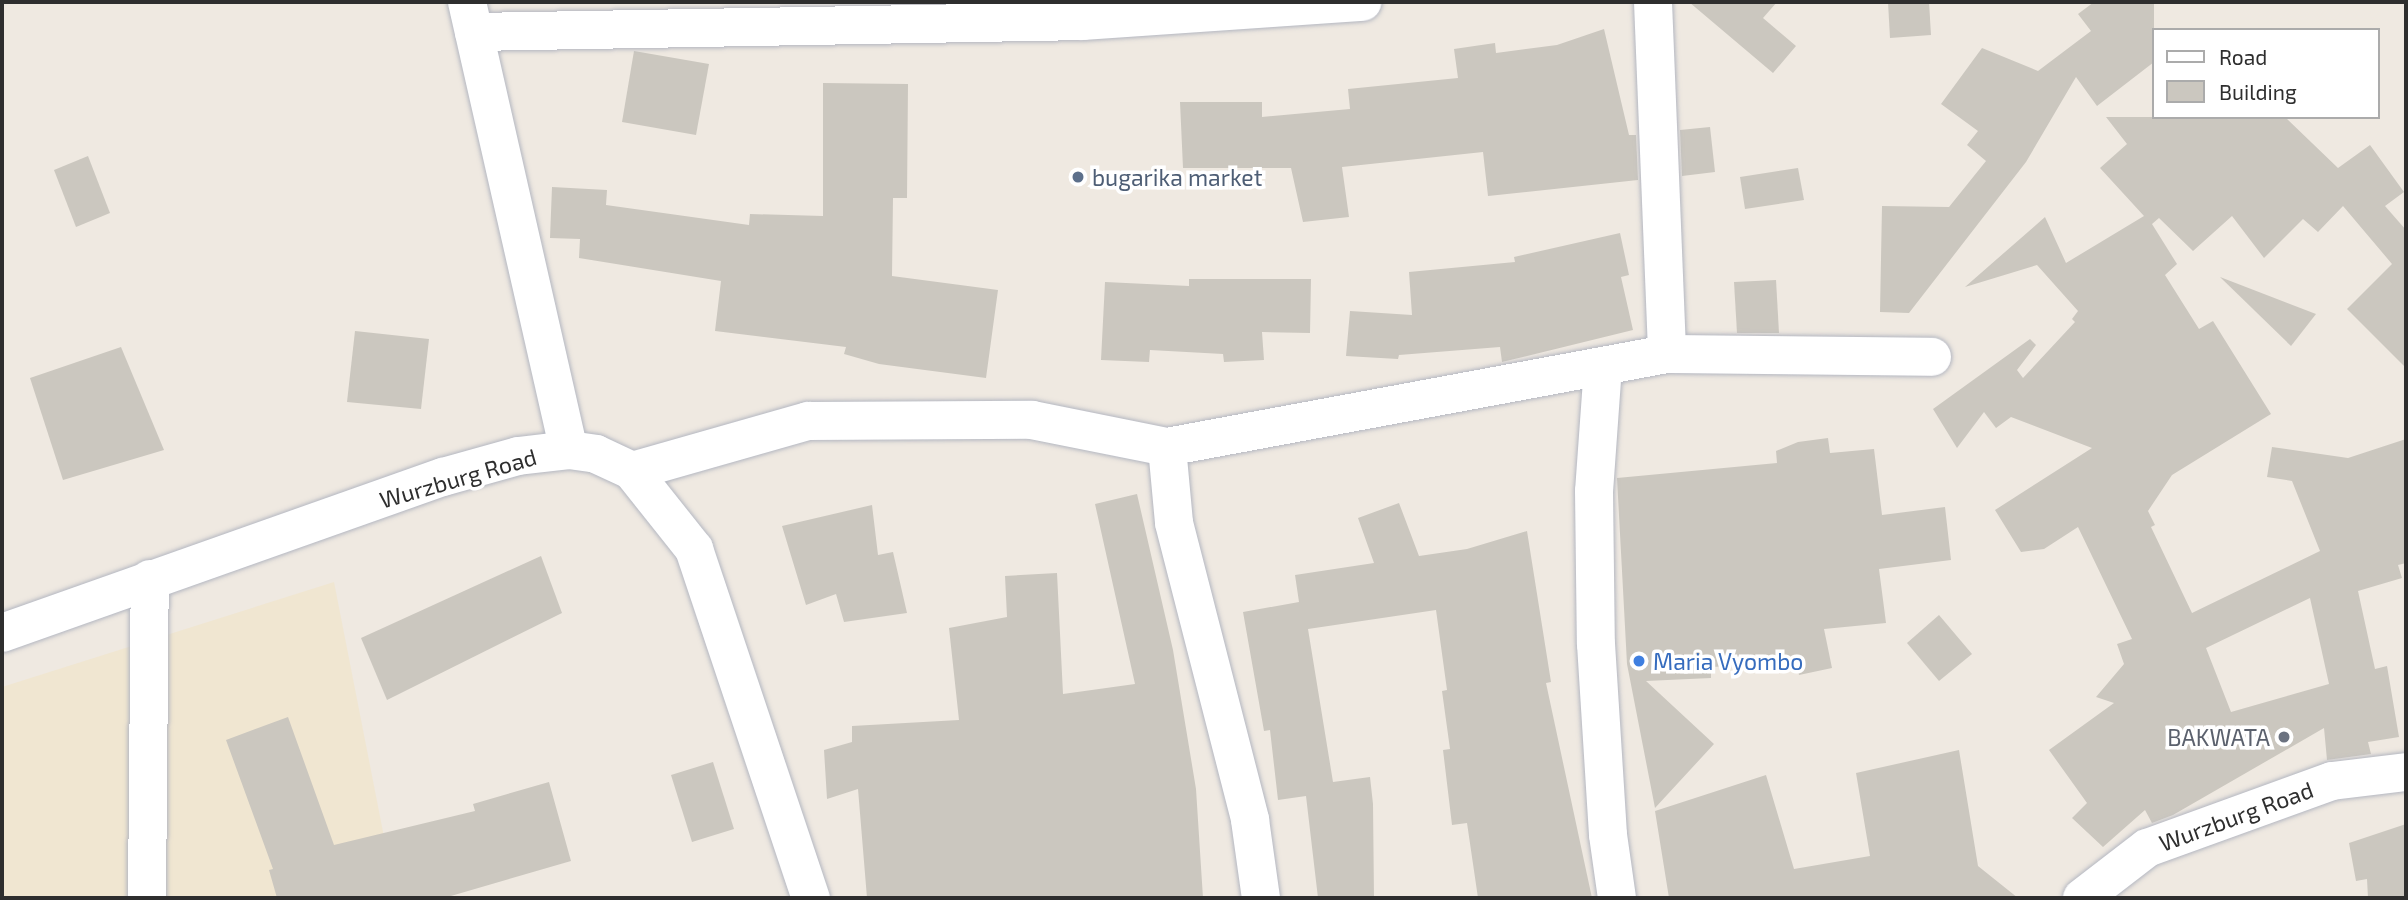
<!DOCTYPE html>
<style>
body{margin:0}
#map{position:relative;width:2408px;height:900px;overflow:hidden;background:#efe9e1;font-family:"Exo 2",sans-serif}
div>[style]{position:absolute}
.education>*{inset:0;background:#f0e6d1}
.building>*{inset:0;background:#cbc7bf}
.roads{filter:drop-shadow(0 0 2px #b4b7c1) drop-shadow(0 0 2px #b4b7c1)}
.minor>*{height:38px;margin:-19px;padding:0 19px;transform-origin:19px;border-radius:19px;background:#fff}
.secondary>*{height:38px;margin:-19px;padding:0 19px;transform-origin:19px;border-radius:19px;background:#fff}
.dots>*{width:19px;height:19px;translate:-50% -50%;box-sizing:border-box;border:4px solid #fff;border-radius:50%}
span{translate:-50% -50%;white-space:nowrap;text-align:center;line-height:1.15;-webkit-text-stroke:7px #fff;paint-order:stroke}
.service-label{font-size:23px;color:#4e5e75}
.left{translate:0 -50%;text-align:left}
.street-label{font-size:23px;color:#2e2e2e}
.shop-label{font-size:23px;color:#366cbe}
.worship-label{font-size:23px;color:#5b616d}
.right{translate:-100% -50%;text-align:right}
.frame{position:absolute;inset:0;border:4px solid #2e2e2e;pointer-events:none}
.legend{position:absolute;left:2152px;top:28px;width:228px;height:91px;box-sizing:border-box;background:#fff;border:2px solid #ababab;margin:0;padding:9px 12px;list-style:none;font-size:21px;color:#2e2e2e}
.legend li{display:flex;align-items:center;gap:14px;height:35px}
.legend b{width:35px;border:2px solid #ababab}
</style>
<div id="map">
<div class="education">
<div style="clip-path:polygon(334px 582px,396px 898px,2px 898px,2px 687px)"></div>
</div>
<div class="building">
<div style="clip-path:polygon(1689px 2px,1777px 2px,1763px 18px,1796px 46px,1773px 73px)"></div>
<div style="clip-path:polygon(1888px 2px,1929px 2px,1931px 35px,1890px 38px)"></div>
<div style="clip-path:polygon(2094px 2px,2154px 2px,2154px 62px,2097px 106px,2076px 77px,2026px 162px,1909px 313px,1880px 312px,1882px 206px,1949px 207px,1986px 161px,1967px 145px,1978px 131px,1941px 104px,1982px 48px,2038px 71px,2091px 31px,2078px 14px)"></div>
<div style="clip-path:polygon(1604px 29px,1629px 135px,1636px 135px,1638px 180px,1488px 196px,1483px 152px,1342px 167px,1349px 217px,1303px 222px,1291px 168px,1183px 168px,1180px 102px,1262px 102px,1262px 117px,1350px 109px,1348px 89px,1458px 78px,1454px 49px,1495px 43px,1496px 53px,1557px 45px)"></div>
<div style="clip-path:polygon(634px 51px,709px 64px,696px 135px,622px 122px)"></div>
<div style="clip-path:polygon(823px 83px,908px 84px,907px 198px,893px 198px,892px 276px,998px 290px,986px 378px,879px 364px,844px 354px,846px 347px,715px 331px,721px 281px,579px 258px,580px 239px,550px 238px,552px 187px,607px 190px,606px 205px,749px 225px,750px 214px,823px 216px)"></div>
<div style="clip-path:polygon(evenodd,2106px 117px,2285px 117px,2338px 168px,2370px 145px,2404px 192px,2385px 206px,2406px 230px,2406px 368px,2347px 309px,2392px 264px,2343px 206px,2318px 232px,2303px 219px,2264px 258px,2232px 216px,2193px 251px,2159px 218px,2152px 224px,2177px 264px,2165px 275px,2199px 329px,2213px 321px,2271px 414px,2172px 475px,2148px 511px,2155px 525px,2151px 527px,2192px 613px,2320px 551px,2292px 481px,2267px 477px,2272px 447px,2348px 458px,2406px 439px,2406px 563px,2398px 565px,2402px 578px,2358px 591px,2375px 669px,2387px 666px,2399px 737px,2368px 742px,2371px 754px,2327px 760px,2324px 728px,2173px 815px,2152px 823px,2145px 810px,2103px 847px,2072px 818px,2087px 803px,2049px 750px,2114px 703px,2096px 697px,2124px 664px,2117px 644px,2132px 639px,2078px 527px,2044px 549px,2021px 552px,1995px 510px,2092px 448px,2011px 417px,1996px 428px,1984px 412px,1957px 448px,1933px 409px,2030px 339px,2036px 345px,2017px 370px,2023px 378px,2075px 322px,2072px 319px,2078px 311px,2037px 265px,1965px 287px,2045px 217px,2066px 263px,2144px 216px,2100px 168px,2127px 144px,2106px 117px,2310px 598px,2329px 684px,2231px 712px,2206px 648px,2310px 598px)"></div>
<div style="clip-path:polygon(1710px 127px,1715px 172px,1682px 176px,1680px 130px)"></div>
<div style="clip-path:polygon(88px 156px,110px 213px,76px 227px,54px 170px)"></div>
<div style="clip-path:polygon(1798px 168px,1804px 200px,1745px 209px,1740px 177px)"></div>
<div style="clip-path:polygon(1620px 233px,1629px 275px,1621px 277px,1633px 330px,1502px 362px,1500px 347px,1399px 355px,1398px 359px,1346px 356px,1350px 311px,1412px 315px,1409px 272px,1515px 262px,1514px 257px)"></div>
<div style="clip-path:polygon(2220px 277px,2316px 314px,2291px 346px)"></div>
<div style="clip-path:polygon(1189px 279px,1311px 279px,1310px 333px,1262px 332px,1264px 360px,1224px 362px,1223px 354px,1150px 350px,1149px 362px,1101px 360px,1105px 282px,1189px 286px)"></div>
<div style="clip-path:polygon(1776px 280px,1779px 333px,1737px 333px,1734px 282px)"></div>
<div style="clip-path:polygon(355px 331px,429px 339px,421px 409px,347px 402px)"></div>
<div style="clip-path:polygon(121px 347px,164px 450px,63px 480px,30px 378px)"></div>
<div style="clip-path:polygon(1828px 438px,1830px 453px,1874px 449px,1882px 515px,1945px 507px,1951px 560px,1879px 569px,1886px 623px,1824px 629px,1832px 668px,1799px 675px,1797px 663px,1711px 667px,1711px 678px,1646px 681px,1714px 744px,1655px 808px,1627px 664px,1617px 478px,1777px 463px,1776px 451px,1798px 442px)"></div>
<div style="clip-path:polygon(1137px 494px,1173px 650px,1196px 789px,1203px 898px,867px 898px,858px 789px,827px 799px,824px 750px,852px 742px,852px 726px,959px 720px,949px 628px,1007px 617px,1005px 576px,1057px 573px,1063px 694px,1135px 684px,1095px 504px)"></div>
<div style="clip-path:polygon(1399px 503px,1419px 556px,1467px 549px,1527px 531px,1551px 682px,1546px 683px,1592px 898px,1478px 898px,1467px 823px,1452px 825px,1443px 750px,1450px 749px,1442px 691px,1447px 690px,1436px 610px,1308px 629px,1333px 782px,1370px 777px,1373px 804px,1374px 898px,1318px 898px,1306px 796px,1278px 800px,1270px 730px,1264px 731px,1243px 612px,1299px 602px,1295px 575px,1374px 563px,1358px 518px)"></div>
<div style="clip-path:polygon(872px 505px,878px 555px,893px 552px,907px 613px,844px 622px,836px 594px,806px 605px,782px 526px)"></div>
<div style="clip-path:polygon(541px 556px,562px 613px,387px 700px,361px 638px)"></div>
<div style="clip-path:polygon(1939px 615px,1972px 654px,1939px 681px,1907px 643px)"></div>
<div style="clip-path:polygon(288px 717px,334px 845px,475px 811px,473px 804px,549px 782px,571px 861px,444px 898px,277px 898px,269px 870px,273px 869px,226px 740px)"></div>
<div style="clip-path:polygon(1959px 750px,1978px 866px,2018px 898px,1669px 898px,1655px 811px,1766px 775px,1794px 869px,1870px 856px,1856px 773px)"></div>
<div style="clip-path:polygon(713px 762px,734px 829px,692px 842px,671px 775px)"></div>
<div style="clip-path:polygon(2406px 824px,2406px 898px,2368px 898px,2367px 879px,2356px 881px,2349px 843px)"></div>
</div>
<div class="roads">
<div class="minor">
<div style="left:467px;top:2px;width:459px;rotate:77.2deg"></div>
<div style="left:1653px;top:2px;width:352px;rotate:87.7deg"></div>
<div style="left:1667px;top:354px;width:265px;rotate:0.6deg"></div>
<div style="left:474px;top:32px;width:609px;rotate:-1.03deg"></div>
<div style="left:1083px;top:21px;width:280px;rotate:-3.9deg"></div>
<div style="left:1603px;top:366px;width:125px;rotate:94.1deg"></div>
<div style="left:1594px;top:491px;width:153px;rotate:89.3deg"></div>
<div style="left:1596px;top:644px;width:191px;rotate:86.4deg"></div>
<div style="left:1608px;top:835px;width:64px;rotate:81.9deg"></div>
<div style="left:1167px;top:447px;width:76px;rotate:84.7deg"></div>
<div style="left:1174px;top:523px;width:307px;rotate:75.6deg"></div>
<div style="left:1250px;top:820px;width:79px;rotate:82deg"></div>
<div style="left:632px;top:471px;width:183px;rotate:-15.9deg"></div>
<div style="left:808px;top:421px;width:224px;rotate:-0.3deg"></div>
<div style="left:1032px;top:420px;width:138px;rotate:11.3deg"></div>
<div style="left:1167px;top:447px;width:509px;rotate:-10.54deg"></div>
<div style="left:147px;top:898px;width:319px;rotate:-89.5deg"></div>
</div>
<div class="secondary">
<div style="left:2px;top:633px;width:468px;rotate:-19.5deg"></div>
<div style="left:443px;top:477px;width:78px;rotate:-15.6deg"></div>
<div style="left:518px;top:456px;width:51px;rotate:-6.7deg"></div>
<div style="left:569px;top:450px;width:27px;rotate:8deg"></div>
<div style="left:596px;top:454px;width:40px;rotate:25deg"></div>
<div style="left:632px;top:471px;width:100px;rotate:51.5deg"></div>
<div style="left:694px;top:549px;width:368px;rotate:71.5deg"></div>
<div style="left:2082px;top:898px;width:82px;rotate:-37.6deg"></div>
<div style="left:2147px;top:848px;width:197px;rotate:-19.9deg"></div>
<div style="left:2332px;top:781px;width:75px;rotate:-6.9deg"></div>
</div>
</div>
<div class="dots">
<div style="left:1078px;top:177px;background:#5c6f8a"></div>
<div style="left:1639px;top:661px;background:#3f7fe0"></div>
<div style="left:2284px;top:737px;background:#6b7280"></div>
</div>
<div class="service-label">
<span class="left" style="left:1092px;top:177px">bugarika market</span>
</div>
<div class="street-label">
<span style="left:458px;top:478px;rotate:-16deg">Wurzburg Road</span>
<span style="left:2236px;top:816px;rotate:-20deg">Wurzburg Road</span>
</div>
<div class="shop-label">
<span class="left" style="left:1653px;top:661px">Maria Vyombo</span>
</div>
<div class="worship-label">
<span class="right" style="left:2270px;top:737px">BAKWATA</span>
</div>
<div class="frame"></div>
<ul class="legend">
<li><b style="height:9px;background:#fff"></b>Road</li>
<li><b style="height:19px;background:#cbc7bf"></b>Building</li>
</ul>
</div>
